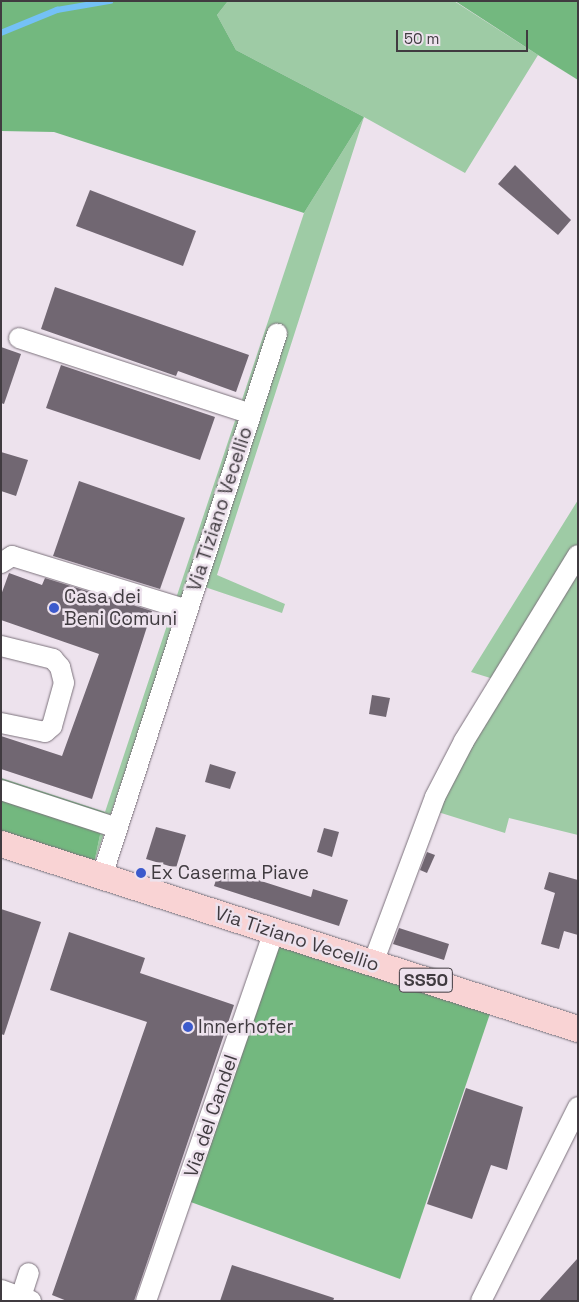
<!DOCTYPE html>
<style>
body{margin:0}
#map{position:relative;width:579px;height:1302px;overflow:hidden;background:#ede2ed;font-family:"Space Grotesk",sans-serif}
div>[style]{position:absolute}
.green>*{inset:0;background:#9ecba5}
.forest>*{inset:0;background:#73b87f}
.stream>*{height:5.5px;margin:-2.75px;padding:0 2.75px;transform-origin:2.75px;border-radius:2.75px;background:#74c1f6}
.building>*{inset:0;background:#716772}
.roads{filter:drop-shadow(0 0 1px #7c727c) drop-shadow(0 0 1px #7c727c)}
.minor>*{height:20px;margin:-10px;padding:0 10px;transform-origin:10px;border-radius:10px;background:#fff}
.major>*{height:26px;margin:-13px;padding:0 13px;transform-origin:13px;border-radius:13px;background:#f9d3d4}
.dots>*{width:14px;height:14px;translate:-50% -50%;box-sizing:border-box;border:2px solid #ede2ed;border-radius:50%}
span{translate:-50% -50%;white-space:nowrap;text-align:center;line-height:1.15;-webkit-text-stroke:5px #ede2ed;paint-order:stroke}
.shield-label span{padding:1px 4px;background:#ede2ed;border:1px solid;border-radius:4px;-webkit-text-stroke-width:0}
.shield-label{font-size:18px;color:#403b40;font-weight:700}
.street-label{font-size:19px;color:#403b40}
.poi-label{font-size:19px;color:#403b40}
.left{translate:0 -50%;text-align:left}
.frame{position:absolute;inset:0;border:2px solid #403b40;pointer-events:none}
.scale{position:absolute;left:396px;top:30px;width:132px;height:22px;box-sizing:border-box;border:2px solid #403b40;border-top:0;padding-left:6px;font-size:15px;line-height:18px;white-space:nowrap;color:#403b40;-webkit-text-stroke:4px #ede2ed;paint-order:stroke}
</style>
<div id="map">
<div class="green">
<div style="clip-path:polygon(228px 1px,454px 1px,538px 55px,465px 173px,364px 117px,217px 575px,285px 604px,282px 613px,190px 582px,94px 863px,105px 812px,304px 213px,364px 117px,236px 50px,217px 15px)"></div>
<div style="clip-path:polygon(578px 500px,578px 835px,509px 818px,505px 833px,438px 812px,500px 681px,471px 672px)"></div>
</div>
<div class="forest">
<div style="clip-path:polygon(1px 1px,228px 1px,217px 15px,236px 50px,364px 117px,304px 213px,54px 132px,1px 131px)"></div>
<div style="clip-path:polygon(455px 1px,578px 1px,578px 80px,538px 55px)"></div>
<div style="clip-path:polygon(1px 778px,105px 812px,94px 863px,1px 854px)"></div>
<div style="clip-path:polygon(279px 924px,496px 996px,400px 1279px,188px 1201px)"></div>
</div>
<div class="stream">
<div style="left:1px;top:33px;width:61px;rotate:-22.3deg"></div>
<div style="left:57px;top:10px;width:54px;rotate:-9.6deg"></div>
</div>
<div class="building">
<div style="clip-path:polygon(515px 165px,571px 220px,558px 235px,498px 184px)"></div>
<div style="clip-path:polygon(90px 190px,196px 231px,183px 266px,76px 226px)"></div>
<div style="clip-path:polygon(55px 287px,249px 355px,236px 392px,178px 371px,176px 376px,41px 329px)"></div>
<div style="clip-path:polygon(1px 347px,21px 354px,4px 404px,1px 403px)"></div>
<div style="clip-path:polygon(61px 365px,215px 417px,200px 460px,46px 408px)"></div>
<div style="clip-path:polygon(1px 452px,28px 460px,16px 496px,1px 491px)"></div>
<div style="clip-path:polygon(79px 481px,185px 518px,160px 589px,53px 556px)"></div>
<div style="clip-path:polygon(9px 573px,42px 585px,45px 578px,152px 611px,92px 799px,1px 769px,1px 736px,62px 756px,99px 654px,1px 620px,1px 595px)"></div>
<div style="clip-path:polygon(372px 695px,390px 698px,386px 717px,369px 714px)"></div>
<div style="clip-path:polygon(210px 764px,236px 772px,230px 789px,205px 782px)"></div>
<div style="clip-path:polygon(156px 827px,186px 835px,176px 868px,146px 859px)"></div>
<div style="clip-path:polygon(324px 828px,339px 832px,332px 857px,317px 852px)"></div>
<div style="clip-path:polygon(427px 852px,435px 855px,427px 873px,420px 870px)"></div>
<div style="clip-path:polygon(220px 868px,311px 897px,313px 889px,348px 900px,339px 926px,214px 886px)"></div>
<div style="clip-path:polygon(549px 872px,578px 880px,578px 935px,564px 931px,559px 949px,541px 944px,555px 893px,544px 889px)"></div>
<div style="clip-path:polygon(1px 909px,41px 922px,4px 1035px,1px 1034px)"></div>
<div style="clip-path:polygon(399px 928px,449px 944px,444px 960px,393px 944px)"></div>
<div style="clip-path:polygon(69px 932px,145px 958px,140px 973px,234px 1005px,134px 1301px,67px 1301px,52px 1295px,147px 1022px,50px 990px)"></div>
<div style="clip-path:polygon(466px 1088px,523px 1107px,507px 1170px,491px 1165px,472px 1219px,427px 1204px)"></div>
<div style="clip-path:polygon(578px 1258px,578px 1301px,539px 1301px)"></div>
<div style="clip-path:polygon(232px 1265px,334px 1298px,333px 1301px,220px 1301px)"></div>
</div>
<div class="roads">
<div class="minor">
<div style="left:19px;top:338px;width:244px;rotate:18.1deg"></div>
<div style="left:1px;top:563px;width:13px;rotate:-32deg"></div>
<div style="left:12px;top:556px;width:184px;rotate:17.1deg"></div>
<div style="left:1px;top:646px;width:54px;rotate:14deg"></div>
<div style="left:53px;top:659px;width:11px;rotate:49deg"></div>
<div style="left:60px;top:667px;width:16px;rotate:76deg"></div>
<div style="left:64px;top:683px;width:45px;rotate:105.6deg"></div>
<div style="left:52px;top:726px;width:9px;rotate:139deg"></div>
<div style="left:45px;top:732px;width:45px;rotate:-168.4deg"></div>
<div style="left:1px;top:790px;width:122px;rotate:18.1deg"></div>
<div style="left:102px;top:876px;width:570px;rotate:-72.11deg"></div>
<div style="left:373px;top:963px;width:177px;rotate:-69.5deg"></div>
<div style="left:435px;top:797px;width:63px;rotate:-62.6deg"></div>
<div style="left:464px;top:741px;width:218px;rotate:-58.5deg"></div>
<div style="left:1px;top:1290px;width:32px;rotate:20deg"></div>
<div style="left:21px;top:1297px;width:25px;rotate:-72deg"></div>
<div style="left:146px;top:1301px;width:391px;rotate:-70.9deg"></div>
<div style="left:481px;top:1301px;width:217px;rotate:-63.4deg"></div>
</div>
<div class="major">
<div style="left:1px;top:844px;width:606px;rotate:17.78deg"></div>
</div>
</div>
<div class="dots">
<div style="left:54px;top:608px;background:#3c5acc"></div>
<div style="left:141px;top:873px;background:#3c5acc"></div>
<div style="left:188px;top:1027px;background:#3c5acc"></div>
</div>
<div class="shield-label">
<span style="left:426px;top:980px">SS50</span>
</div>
<div class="street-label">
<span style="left:220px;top:509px;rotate:-72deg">Via Tiziano Vecellio</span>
<span style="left:297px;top:939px;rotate:18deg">Via Tiziano Vecellio</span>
<span style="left:211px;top:1116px;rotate:-71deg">Via del Candel</span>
</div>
<div class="poi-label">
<span class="left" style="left:64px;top:608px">Casa dei<br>Beni Comuni</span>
<span class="left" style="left:151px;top:873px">Ex Caserma Piave</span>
<span class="left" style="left:198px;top:1027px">Innerhofer</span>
</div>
<div class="frame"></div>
<div class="scale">50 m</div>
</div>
